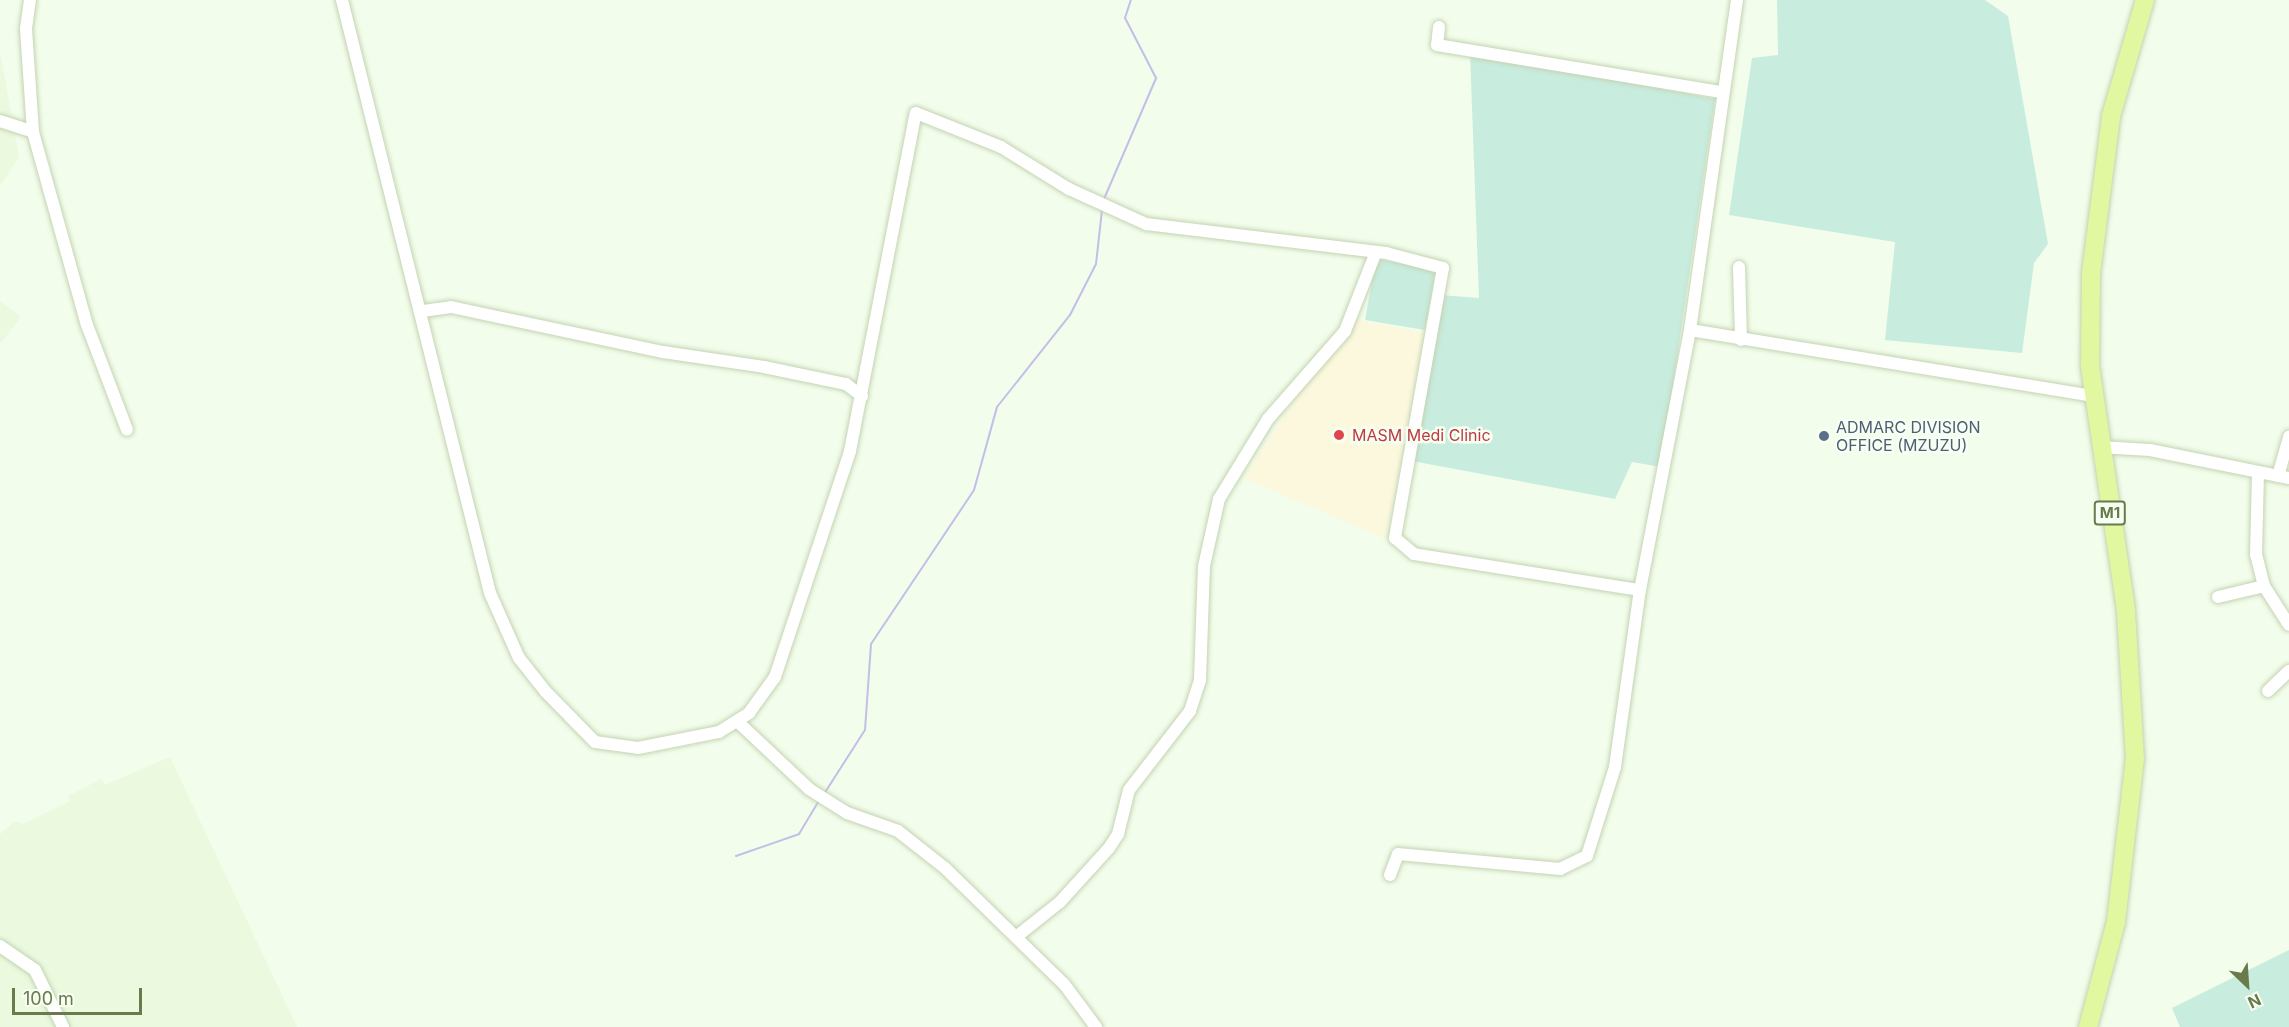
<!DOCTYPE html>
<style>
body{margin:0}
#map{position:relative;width:2289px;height:1027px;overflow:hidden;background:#f2fdeb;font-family:Inter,sans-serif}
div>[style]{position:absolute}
.residential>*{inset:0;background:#ebfadf}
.medical>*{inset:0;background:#fbf8de}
.green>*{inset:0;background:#c8ecde}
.stream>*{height:2px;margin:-1px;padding:0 1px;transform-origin:1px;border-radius:1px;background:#c4bee8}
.roads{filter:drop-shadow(0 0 2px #c4d3b2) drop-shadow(0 0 2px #c4d3b2)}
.minor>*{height:12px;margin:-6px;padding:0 6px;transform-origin:6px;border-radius:6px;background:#fff}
.highway>*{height:18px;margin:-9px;padding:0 9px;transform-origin:9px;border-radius:9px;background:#e1f8a1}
.dots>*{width:16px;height:16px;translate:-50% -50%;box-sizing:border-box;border:3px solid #f7fff2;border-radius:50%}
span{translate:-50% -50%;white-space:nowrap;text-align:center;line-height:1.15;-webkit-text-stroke:5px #f7fff2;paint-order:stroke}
.shield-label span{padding:2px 4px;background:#f7fff2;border:2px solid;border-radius:4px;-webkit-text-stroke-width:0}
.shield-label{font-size:15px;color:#6a7a4c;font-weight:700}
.service-label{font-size:16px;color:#4e5e75}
.left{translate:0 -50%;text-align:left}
.health-label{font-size:16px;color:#be3a42}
.north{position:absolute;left:2217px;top:955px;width:60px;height:60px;-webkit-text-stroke:4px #f7fff2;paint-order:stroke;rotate:155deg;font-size:16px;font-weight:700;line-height:24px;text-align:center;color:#6a7a4c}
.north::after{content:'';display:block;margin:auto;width:21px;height:27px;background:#6a7a4c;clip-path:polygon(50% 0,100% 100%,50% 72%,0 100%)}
.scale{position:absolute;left:12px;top:988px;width:130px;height:27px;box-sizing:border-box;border:3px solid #6a7a4c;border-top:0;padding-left:8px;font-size:18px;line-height:21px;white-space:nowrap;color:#6a7a4c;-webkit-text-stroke:4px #f7fff2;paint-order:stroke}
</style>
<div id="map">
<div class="residential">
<div style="clip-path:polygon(0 51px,19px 157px,0 186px)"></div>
<div style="clip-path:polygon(0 301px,21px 317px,0 344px)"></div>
<div style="clip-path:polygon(170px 757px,297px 1027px,0 1027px,0 834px,15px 821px,23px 824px,70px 801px,68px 796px,101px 779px,105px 785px)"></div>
</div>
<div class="medical">
<div style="clip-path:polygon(1357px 320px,1425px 333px,1386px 539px,1244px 478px,1299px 393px)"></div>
</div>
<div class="green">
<div style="clip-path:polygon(1777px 0,1985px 0,2008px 16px,2048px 244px,2034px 263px,2022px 353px,1885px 340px,1895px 242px,1729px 215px,1752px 58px,1778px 55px)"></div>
<div style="clip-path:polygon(1470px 52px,1715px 99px,1661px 467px,1632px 462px,1615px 499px,1412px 461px,1440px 295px,1479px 298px)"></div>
<div style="clip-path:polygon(1376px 259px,1436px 270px,1425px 330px,1365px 320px)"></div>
<div style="clip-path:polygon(2289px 950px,2289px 1027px,2180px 1027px,2172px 1008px)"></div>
</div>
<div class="stream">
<div style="left:1104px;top:199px;width:132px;rotate:-66.7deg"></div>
<div style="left:1156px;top:78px;width:68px;rotate:-117.3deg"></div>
<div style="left:1125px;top:18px;width:19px;rotate:-72deg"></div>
<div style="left:824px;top:794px;width:76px;rotate:-57.4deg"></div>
<div style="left:865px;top:730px;width:86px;rotate:-86deg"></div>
<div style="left:871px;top:644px;width:185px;rotate:-56.2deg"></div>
<div style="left:974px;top:490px;width:86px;rotate:-74.5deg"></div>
<div style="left:997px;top:407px;width:117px;rotate:-51.6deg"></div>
<div style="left:1070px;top:315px;width:57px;rotate:-63deg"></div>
<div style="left:1096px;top:264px;width:54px;rotate:-83.7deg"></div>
<div style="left:736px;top:856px;width:67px;rotate:-19.2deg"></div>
<div style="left:799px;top:834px;width:39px;rotate:-59deg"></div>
</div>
<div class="roads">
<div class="minor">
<div style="left:30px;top:0;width:29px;rotate:98deg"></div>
<div style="left:26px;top:29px;width:103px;rotate:86.1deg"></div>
<div style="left:33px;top:132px;width:200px;rotate:74.4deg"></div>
<div style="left:87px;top:325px;width:112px;rotate:69.1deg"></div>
<div style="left:342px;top:0;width:611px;rotate:75.99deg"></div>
<div style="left:490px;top:593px;width:71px;rotate:66deg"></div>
<div style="left:519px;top:658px;width:43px;rotate:51.5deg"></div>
<div style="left:546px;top:692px;width:70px;rotate:45.6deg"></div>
<div style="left:595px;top:742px;width:43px;rotate:7.9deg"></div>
<div style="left:638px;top:748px;width:83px;rotate:-11.2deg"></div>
<div style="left:719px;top:732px;width:36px;rotate:-32deg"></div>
<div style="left:749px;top:713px;width:44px;rotate:-54.2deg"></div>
<div style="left:775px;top:677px;width:238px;rotate:-71.6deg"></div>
<div style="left:850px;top:451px;width:344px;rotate:-79deg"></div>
<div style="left:916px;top:113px;width:92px;rotate:21.8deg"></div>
<div style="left:1001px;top:147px;width:80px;rotate:31.7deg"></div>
<div style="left:1069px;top:189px;width:85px;rotate:24.4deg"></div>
<div style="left:1146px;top:224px;width:242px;rotate:6.9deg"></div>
<div style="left:1386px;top:253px;width:59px;rotate:14.7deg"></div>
<div style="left:1443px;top:268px;width:274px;rotate:100.1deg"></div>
<div style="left:1395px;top:538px;width:25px;rotate:40deg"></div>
<div style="left:1414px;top:554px;width:229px;rotate:9.1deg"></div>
<div style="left:1640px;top:590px;width:265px;rotate:-79.1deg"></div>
<div style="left:1690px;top:330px;width:333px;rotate:-81.9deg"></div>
<div style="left:1439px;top:27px;width:18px;rotate:96deg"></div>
<div style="left:1437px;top:45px;width:287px;rotate:9.4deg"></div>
<div style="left:0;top:121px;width:35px;rotate:18deg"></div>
<div style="left:1739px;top:267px;width:73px;rotate:88.4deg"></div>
<div style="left:423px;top:311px;width:28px;rotate:-8deg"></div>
<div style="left:451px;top:307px;width:217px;rotate:12deg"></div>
<div style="left:663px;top:352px;width:102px;rotate:8.4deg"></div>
<div style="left:764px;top:367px;width:84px;rotate:11.7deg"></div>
<div style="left:846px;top:384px;width:20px;rotate:37deg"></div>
<div style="left:1690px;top:330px;width:408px;rotate:9.3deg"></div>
<div style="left:2100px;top:447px;width:50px;rotate:3.4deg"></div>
<div style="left:2150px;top:450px;width:142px;rotate:11.4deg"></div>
<div style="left:2278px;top:476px;width:41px;rotate:-74.2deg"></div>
<div style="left:2264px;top:586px;width:46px;rotate:57.3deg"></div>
<div style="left:2218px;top:597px;width:47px;rotate:-13.4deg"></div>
<div style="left:2264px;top:586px;width:32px;rotate:-104deg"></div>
<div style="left:2256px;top:555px;width:83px;rotate:-88.6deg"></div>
<div style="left:2268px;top:691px;width:29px;rotate:-44deg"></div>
<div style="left:738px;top:722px;width:98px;rotate:43.3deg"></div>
<div style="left:809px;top:789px;width:45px;rotate:32.3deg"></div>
<div style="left:847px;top:813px;width:54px;rotate:19.4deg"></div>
<div style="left:898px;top:831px;width:60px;rotate:38.2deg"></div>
<div style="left:945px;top:868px;width:166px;rotate:44.3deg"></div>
<div style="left:1064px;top:984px;width:54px;rotate:53.3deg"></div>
<div style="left:1390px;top:875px;width:22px;rotate:-69deg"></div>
<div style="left:1398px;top:854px;width:163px;rotate:5.3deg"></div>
<div style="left:1560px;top:869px;width:30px;rotate:-26deg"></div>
<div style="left:1587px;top:856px;width:93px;rotate:-72.5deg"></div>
<div style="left:1615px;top:767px;width:179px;rotate:-82deg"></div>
<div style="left:1016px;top:937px;width:56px;rotate:-38.5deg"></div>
<div style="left:1060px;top:902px;width:73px;rotate:-47.8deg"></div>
<div style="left:1109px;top:848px;width:17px;rotate:-57deg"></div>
<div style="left:1118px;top:834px;width:45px;rotate:-76deg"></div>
<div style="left:1129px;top:790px;width:100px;rotate:-52.3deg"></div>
<div style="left:1190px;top:711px;width:33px;rotate:-72deg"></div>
<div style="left:1200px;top:680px;width:114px;rotate:-88deg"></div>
<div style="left:1204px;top:566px;width:69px;rotate:-77.4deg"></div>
<div style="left:1219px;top:499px;width:94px;rotate:-58.5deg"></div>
<div style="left:1268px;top:419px;width:117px;rotate:-48.8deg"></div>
<div style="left:1345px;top:331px;width:85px;rotate:-68.6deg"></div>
<div style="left:0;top:946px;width:42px;rotate:34.4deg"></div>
<div style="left:35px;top:970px;width:64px;rotate:63.8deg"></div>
</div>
<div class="highway">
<div style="left:2088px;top:1027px;width:109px;rotate:-75.1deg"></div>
<div style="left:2116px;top:922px;width:164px;rotate:-83.4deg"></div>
<div style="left:2135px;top:759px;width:149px;rotate:-93.5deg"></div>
<div style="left:2126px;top:610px;width:248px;rotate:-98.4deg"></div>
<div style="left:2090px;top:365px;width:92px;rotate:-89.4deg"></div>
<div style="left:2091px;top:273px;width:158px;rotate:-82.7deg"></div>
<div style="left:2111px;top:116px;width:121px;rotate:-73.7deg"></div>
</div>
</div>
<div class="dots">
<div style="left:1339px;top:435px;background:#e0444e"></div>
<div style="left:1824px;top:436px;background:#5c6f8a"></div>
</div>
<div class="shield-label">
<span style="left:2110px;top:513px">M1</span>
</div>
<div class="service-label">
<span class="left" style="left:1836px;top:436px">ADMARC DIVISION<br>OFFICE (MZUZU)</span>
</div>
<div class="health-label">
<span class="left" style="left:1352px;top:435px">MASM Medi Clinic</span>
</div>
<div class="north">N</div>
<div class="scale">100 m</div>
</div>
